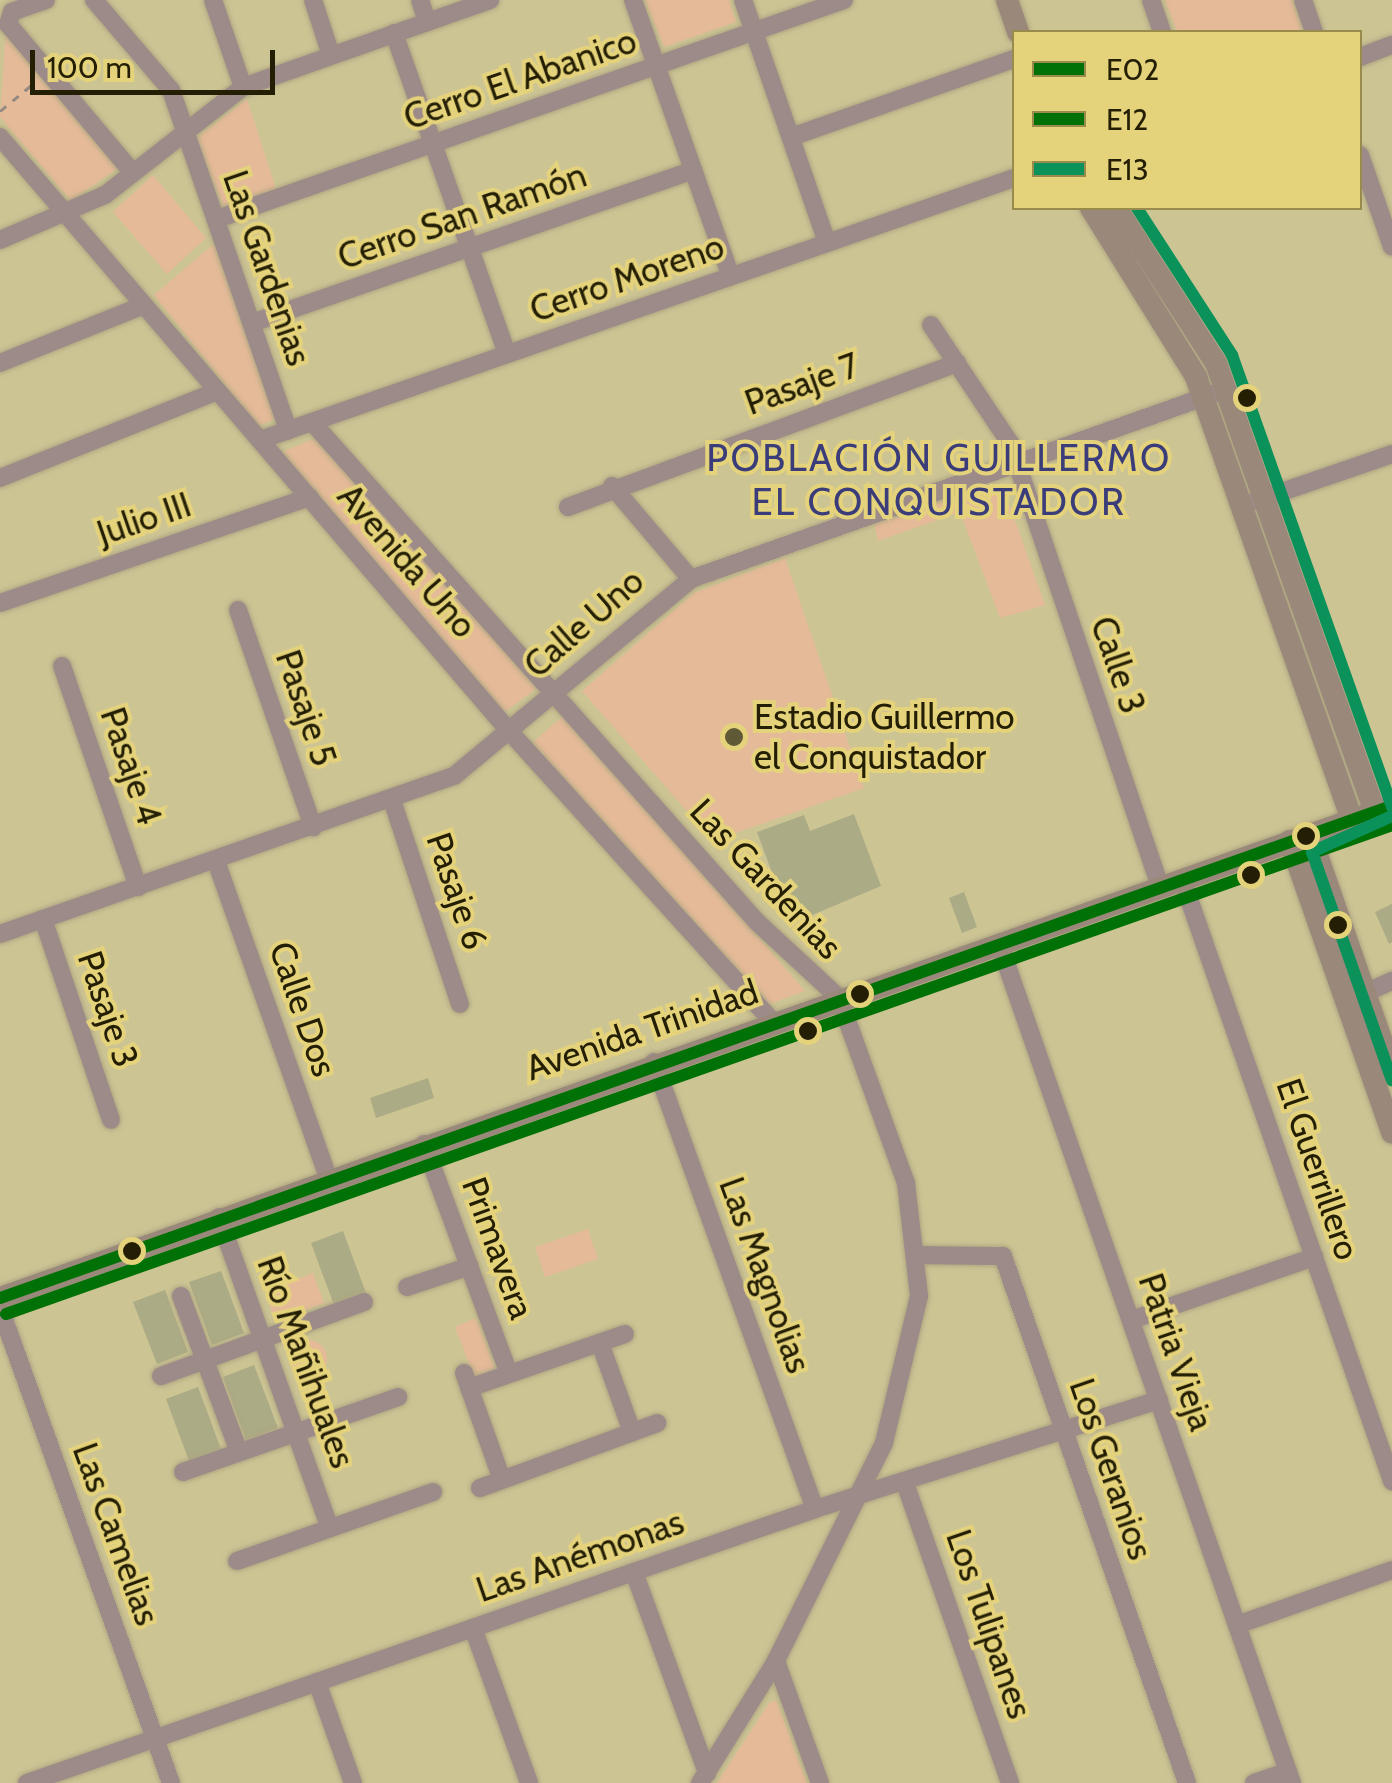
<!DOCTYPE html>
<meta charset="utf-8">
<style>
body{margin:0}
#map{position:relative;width:1392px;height:1783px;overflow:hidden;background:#cdc494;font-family:Cabin,sans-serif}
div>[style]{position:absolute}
.green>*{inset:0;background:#e4ba98}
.round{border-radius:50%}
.building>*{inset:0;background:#abab85}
.path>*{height:2.5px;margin-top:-1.25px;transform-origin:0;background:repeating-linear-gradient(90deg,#958880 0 8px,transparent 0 16px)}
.roads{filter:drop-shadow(0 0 2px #aea682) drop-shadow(0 0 2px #aea682)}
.minor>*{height:18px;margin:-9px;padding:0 9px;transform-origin:9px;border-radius:9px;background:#9c8b88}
.major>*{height:22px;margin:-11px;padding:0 11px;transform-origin:11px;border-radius:11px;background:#9a887b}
.bus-1>*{height:12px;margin:-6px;padding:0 6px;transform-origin:6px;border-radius:6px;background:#007106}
.bus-2>*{height:12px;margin:-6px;padding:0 6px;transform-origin:6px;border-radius:6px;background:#007106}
.bus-3>*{height:12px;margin:-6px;padding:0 6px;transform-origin:6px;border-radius:6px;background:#0b915a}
.dots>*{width:28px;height:28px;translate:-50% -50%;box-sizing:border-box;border:5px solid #e5d37c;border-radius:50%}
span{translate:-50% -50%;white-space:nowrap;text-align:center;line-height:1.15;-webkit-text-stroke:8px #e5d37c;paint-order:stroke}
.street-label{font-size:35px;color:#241f04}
.poi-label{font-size:35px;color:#241f04}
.left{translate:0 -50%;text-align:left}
.neighbourhood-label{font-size:38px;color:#3a3d79;letter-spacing:2.5px}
.legend{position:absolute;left:1012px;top:30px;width:350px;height:180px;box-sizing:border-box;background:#e5d37c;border:2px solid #988b4c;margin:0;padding:12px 18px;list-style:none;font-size:30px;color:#241f04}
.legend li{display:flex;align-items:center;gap:20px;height:50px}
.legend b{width:50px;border:2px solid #988b4c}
.scale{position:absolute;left:30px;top:50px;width:245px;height:45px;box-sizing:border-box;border:5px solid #241f04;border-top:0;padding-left:12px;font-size:30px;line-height:35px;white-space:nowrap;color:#241f04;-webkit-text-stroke:8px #e5d37c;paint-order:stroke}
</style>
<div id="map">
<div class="green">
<div style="clip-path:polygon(645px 0,729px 0,736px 22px,664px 47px)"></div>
<div style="clip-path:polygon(1165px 0,1292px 0,1303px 32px,1177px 32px)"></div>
<div style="clip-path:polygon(6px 28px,121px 166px,71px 201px,0 117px)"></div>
<div style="clip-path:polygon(247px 99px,277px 192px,225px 210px,195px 139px)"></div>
<div style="clip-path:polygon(153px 175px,206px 238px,167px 274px,113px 212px)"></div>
<div style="clip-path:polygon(216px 242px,277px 418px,258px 426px,154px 295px)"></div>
<div style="clip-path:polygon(318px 437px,537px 688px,502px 714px,282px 452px)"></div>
<div style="clip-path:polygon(994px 484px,1003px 487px,1045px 605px,1000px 618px,960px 512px,878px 541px,874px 524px)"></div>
<div style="clip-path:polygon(785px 558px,864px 788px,713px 841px,582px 691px,694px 593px)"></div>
<div style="clip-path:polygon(565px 714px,805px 991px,767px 1005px,530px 745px)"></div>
<div style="clip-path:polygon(588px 1229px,598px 1259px,545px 1277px,535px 1247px)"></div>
<div style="clip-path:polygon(313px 1273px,324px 1303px,275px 1321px,265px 1291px)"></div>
<div style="clip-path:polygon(476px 1318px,497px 1374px,476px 1382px,455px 1327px)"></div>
<div class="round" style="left:289px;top:1340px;width:38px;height:38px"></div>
<div style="clip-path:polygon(776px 1700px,807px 1783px,717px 1783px,769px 1703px)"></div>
</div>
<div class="building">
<div style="clip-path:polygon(854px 814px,881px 886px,791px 924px,757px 832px,804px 815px,810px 831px)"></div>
<div style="clip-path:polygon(964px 892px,977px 927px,962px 933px,949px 898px)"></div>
<div style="clip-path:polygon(1392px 904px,1392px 942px,1389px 944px,1375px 912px)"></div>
<div style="clip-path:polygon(428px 1078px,434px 1098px,376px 1118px,370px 1098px)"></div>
<div style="clip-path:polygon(343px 1231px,366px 1293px,334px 1305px,311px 1243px)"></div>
<div style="clip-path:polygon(221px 1271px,244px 1333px,212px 1345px,189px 1282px)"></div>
<div style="clip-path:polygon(165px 1290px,188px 1352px,157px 1364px,133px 1302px)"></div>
<div style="clip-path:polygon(254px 1365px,278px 1428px,246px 1440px,223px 1377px)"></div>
<div style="clip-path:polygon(198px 1387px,221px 1449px,189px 1461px,166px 1399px)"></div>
</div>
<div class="path">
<div style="left:0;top:111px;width:45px;rotate:-39.6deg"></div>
</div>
<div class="roads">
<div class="minor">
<div style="left:46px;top:0;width:36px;rotate:161deg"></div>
<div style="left:12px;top:12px;width:13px;rotate:108deg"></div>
<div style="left:8px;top:24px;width:194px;rotate:50deg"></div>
<div style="left:94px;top:0;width:118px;rotate:49.5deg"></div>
<div style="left:171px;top:90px;width:360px;rotate:71deg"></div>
<div style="left:213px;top:0;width:92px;rotate:71deg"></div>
<div style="left:313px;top:0;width:58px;rotate:71.9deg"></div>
<div style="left:420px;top:0;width:23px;rotate:72deg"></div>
<div style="left:633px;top:0;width:293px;rotate:70.5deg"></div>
<div style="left:743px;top:0;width:257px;rotate:70.9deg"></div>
<div style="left:1151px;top:0;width:34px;rotate:71deg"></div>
<div style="left:1303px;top:0;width:34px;rotate:71deg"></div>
<div style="left:394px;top:33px;width:340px;rotate:70.6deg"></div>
<div style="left:1360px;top:57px;width:34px;rotate:-21deg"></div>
<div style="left:0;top:137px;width:784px;rotate:49.4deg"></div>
<div style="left:510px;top:732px;width:390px;rotate:47.8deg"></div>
<div style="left:791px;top:137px;width:236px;rotate:-19.3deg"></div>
<div style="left:1360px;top:155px;width:97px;rotate:70.8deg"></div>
<div style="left:217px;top:219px;width:664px;rotate:-19.25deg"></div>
<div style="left:0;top:240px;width:114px;rotate:-23.2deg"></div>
<div style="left:105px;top:195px;width:175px;rotate:-38deg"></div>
<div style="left:243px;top:87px;width:262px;rotate:-19.4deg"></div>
<div style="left:252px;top:323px;width:467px;rotate:-19.1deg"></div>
<div style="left:931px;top:325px;width:142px;rotate:56.2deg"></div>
<div style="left:1010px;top:443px;width:469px;rotate:71.3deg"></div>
<div style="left:0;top:363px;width:155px;rotate:-21.9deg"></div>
<div style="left:312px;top:422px;width:669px;rotate:48.33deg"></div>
<div style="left:757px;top:922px;width:112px;rotate:42.8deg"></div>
<div style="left:839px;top:998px;width:197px;rotate:70.1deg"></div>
<div style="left:906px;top:1183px;width:114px;rotate:83.4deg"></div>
<div style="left:919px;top:1296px;width:151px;rotate:103.4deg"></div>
<div style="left:884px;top:1443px;width:243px;rotate:116.4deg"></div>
<div style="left:776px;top:1661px;width:144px;rotate:121.9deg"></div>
<div style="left:260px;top:440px;width:798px;rotate:-19.16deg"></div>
<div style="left:0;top:478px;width:234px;rotate:-21.8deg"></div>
<div style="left:612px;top:486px;width:122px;rotate:49.7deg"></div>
<div style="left:1255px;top:501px;width:145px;rotate:-18.9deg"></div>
<div style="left:568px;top:507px;width:415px;rotate:-20.3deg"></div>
<div style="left:0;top:603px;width:327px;rotate:-18.9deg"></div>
<div style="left:238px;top:610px;width:230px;rotate:70.9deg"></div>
<div style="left:62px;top:666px;width:234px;rotate:71deg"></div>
<div style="left:392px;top:800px;width:215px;rotate:71.6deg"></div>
<div style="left:216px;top:861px;width:336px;rotate:70.5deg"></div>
<div style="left:1182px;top:879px;width:638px;rotate:70.77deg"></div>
<div style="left:43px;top:919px;width:212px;rotate:71.3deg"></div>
<div style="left:0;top:934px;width:481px;rotate:-19.2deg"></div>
<div style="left:454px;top:776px;width:308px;rotate:-39.7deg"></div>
<div style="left:691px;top:579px;width:569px;rotate:-19.52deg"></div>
<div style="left:999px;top:943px;width:890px;rotate:70.77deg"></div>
<div style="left:1365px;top:993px;width:30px;rotate:-24deg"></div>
<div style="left:654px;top:1062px;width:475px;rotate:70.2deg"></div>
<div style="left:424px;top:1144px;width:245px;rotate:69.7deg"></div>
<div style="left:219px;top:1217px;width:330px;rotate:70.4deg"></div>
<div style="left:919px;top:1255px;width:84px;rotate:0.7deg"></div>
<div style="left:1003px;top:1256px;width:558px;rotate:70.75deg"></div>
<div style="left:407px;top:1287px;width:66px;rotate:-18.4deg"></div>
<div style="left:181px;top:1296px;width:166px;rotate:69.6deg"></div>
<div style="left:0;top:1308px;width:505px;rotate:70.2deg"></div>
<div style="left:1131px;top:1320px;width:194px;rotate:-19deg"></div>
<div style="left:600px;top:1343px;width:95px;rotate:70.2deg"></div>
<div style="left:464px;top:1373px;width:110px;rotate:70.4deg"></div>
<div style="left:161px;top:1376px;width:216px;rotate:-20deg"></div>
<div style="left:469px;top:1388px;width:165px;rotate:-19.1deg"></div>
<div style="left:183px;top:1472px;width:228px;rotate:-19.2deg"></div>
<div style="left:906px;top:1486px;width:315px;rotate:70.7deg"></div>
<div style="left:480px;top:1488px;width:189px;rotate:-20.1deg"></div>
<div style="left:237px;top:1561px;width:208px;rotate:-19.4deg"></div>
<div style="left:634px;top:1572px;width:214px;rotate:70deg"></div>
<div style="left:1237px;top:1625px;width:164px;rotate:-19.5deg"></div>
<div style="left:473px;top:1628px;width:165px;rotate:70.1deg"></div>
<div style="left:776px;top:1661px;width:130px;rotate:70.2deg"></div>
<div style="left:317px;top:1682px;width:107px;rotate:70.4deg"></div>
<div style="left:27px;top:1783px;width:834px;rotate:-19.17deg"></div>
<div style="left:815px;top:1509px;width:361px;rotate:-17.6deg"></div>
<div style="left:1254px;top:1783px;width:36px;rotate:-19deg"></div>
</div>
<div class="major">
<div style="left:1007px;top:0;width:34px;rotate:71deg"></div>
<div style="left:1091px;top:208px;width:199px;rotate:58.1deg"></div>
<div style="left:1196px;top:377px;width:470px;rotate:70.6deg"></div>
<div style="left:1116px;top:208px;width:184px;rotate:57.2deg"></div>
<div style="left:1216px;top:363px;width:476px;rotate:70.5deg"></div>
<div style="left:1310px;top:835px;width:249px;rotate:70.8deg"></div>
<div style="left:1290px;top:841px;width:309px;rotate:70.7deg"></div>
<div style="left:0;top:1298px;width:1476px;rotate:-19.47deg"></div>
</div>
</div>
<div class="bus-1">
<div style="left:0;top:1298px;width:1476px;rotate:-19.47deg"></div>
</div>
<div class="bus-2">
<div style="left:6px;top:1314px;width:1470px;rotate:-19.43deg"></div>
</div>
<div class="bus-3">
<div style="left:1137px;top:208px;width:175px;rotate:57.1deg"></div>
<div style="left:1232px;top:355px;width:480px;rotate:70.5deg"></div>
<div style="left:1392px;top:816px;width:88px;rotate:155.8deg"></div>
<div style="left:1312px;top:852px;width:242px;rotate:70.7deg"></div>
</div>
<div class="dots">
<div style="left:1247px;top:398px;background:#241f04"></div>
<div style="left:734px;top:737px;background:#5f5936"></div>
<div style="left:1306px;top:836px;background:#241f04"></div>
<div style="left:1251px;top:875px;background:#241f04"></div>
<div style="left:1338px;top:925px;background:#241f04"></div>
<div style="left:860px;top:994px;background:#241f04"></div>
<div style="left:808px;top:1031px;background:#241f04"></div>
<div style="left:132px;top:1251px;background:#241f04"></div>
</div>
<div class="street-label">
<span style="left:520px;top:79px;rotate:-19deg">Cerro El Abanico</span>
<span style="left:462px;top:216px;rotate:-19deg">Cerro San Ramón</span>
<span style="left:267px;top:268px;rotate:71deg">Las Gardenias</span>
<span style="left:627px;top:278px;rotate:-19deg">Cerro Moreno</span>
<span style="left:802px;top:384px;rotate:-20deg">Pasaje 7</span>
<span style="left:144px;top:519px;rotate:-19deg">Julio III</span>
<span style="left:407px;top:561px;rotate:49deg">Avenida Uno</span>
<span style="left:584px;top:623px;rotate:-41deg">Calle Uno</span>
<span style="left:1118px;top:665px;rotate:71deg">Calle 3</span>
<span style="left:306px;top:708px;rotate:71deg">Pasaje 5</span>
<span style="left:131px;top:766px;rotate:71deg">Pasaje 4</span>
<span style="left:766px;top:879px;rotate:47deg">Las Gardenias</span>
<span style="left:457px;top:891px;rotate:71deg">Pasaje 6</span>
<span style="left:108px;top:1009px;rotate:71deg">Pasaje 3</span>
<span style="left:303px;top:1009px;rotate:71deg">Calle Dos</span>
<span style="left:642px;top:1030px;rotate:-19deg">Avenida Trinidad</span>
<span style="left:1318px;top:1169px;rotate:71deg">El Guerrillero</span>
<span style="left:498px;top:1248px;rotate:70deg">Primavera</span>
<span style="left:765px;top:1275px;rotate:70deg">Las Magnolias</span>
<span style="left:1176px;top:1352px;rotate:71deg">Patria Vieja</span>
<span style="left:306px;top:1362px;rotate:70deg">Río Mañihuales</span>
<span style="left:1111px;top:1469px;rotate:71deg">Los Geranios</span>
<span style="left:116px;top:1534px;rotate:70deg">Las Camelias</span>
<span style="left:580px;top:1556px;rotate:-19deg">Las Anémonas</span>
<span style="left:989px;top:1624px;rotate:71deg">Los Tulipanes</span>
</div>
<div class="poi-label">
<span class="left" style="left:754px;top:737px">Estadio Guillermo<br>el Conquistador</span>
</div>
<div class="neighbourhood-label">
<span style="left:939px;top:480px">POBLACIÓN GUILLERMO<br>EL CONQUISTADOR</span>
</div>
<ul class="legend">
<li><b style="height:12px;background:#007106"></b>E02</li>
<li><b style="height:12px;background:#007106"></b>E12</li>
<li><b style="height:12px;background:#0b915a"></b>E13</li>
</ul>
<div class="scale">100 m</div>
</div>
